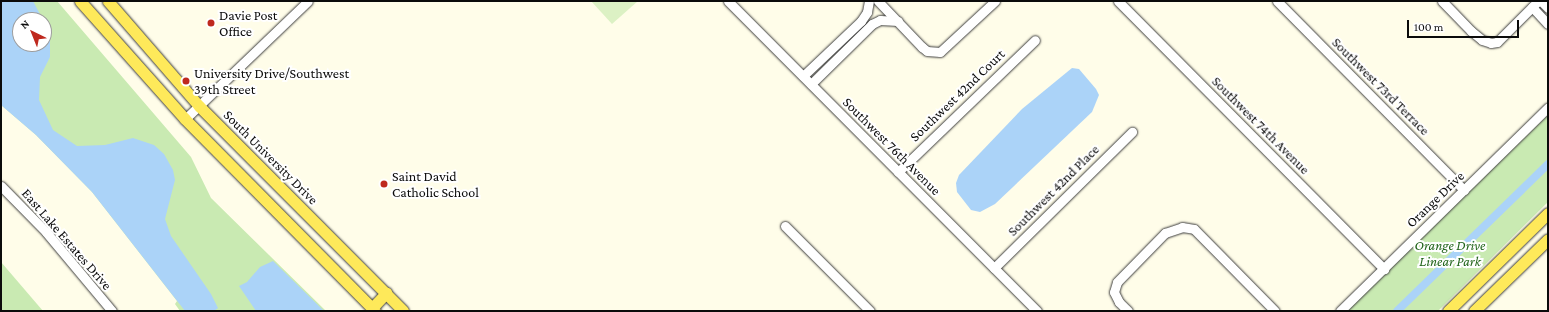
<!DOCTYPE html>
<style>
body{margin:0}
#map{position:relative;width:1549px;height:312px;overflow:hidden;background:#fffde9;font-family:"Crimson Pro",serif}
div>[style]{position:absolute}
.green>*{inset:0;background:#c9eab2}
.pitch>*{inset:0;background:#dcf1c4}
.water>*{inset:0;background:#abd3f8}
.canal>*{height:8px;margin:-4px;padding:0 4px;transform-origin:4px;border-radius:4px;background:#abd3f8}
.roads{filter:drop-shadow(0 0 1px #3e3e3e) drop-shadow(0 0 1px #3e3e3e)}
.minor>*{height:9px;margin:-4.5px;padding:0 4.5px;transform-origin:4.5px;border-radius:4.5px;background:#fff}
.major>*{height:11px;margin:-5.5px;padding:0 5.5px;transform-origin:5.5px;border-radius:5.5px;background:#fee95a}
.dots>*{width:11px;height:11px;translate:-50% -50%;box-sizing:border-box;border:2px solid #fff;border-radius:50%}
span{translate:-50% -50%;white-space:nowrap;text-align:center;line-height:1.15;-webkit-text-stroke:4px #fff;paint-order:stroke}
.poi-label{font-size:14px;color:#0b0b0b}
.left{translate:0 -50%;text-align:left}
.street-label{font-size:14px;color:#0b0b0b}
.park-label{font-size:14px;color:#21641a;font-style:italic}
.frame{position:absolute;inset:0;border:2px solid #0b0b0b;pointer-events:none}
.north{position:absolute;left:12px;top:12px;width:40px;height:40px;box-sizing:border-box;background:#fff;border:1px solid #9d9d9d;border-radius:50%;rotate:317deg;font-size:11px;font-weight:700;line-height:16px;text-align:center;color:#0b0b0b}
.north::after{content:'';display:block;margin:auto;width:14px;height:18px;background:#bf291e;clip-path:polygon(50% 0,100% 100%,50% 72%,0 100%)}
.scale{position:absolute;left:1407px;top:20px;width:112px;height:18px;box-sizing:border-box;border:2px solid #0b0b0b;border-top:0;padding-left:5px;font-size:12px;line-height:14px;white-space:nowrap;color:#0b0b0b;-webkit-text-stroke:3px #fff;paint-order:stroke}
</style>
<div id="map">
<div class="green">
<div style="clip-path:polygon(evenodd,1px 1px,57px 1px,191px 157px,211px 198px,326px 311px,180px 311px,175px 304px,177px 301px,92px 192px,36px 135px,1px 105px,1px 1px,20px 20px,44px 20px,44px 44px,20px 44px,20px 20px)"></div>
<div style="clip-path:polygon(1548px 115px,1548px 202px,1438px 311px,1346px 311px)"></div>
<div style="clip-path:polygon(1px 262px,43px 311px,1px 311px)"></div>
</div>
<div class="pitch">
<div style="clip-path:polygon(591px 1px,638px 1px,612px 24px)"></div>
</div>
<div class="water">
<div style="clip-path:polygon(1px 1px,33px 1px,43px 20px,20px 20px,20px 44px,44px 44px,44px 21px,50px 32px,50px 57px,40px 77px,39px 100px,53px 130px,77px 146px,105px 145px,133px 138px,154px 145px,164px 154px,173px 170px,175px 180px,165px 219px,171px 236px,211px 294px,218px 308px,214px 311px,185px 311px,92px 192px,36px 135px,1px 105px)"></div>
<div style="clip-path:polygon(1072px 68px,1079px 69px,1096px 89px,1099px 95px,1092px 112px,995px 204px,980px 212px,971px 210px,957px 192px,956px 183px,959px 175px,1022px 109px)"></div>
<div style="clip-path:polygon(273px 261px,324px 311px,256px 311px,239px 286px,247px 282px,260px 267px)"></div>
</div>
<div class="canal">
<div style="left:1397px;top:311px;width:211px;rotate:-44.2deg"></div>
</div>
<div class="roads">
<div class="minor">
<div style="left:728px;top:1px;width:438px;rotate:45.1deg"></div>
<div style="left:878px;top:1px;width:64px;rotate:46.3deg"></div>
<div style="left:922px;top:47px;width:6px;rotate:39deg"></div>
<div style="left:927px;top:51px;width:13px;rotate:4deg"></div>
<div style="left:940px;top:52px;width:75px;rotate:-42.8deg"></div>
<div style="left:1118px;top:1px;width:378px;rotate:45.2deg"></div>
<div style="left:1277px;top:1px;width:266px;rotate:45.3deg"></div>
<div style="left:1442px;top:1px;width:42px;rotate:46deg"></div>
<div style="left:1471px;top:31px;width:14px;rotate:39deg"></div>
<div style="left:1482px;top:40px;width:9px;rotate:18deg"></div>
<div style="left:1491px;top:43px;width:6px;rotate:-9deg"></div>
<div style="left:1497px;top:42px;width:58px;rotate:-45deg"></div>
<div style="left:1541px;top:1px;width:10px;rotate:45deg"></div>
<div style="left:1532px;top:7px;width:23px;rotate:47deg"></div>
<div style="left:803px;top:76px;width:80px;rotate:-43.5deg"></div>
<div style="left:861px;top:21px;width:11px;rotate:-56deg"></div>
<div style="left:867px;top:12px;width:11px;rotate:-80deg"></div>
<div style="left:811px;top:84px;width:86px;rotate:-44.5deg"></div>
<div style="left:872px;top:24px;width:9px;rotate:-27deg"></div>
<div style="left:880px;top:20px;width:18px;rotate:3deg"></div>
<div style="left:185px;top:119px;width:170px;rotate:-43.8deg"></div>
<div style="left:898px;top:172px;width:190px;rotate:-43.9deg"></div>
<div style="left:1px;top:186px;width:64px;rotate:45.6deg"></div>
<div style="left:46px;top:232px;width:103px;rotate:50.1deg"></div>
<div style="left:785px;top:226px;width:120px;rotate:45deg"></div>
<div style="left:994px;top:268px;width:194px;rotate:-44.6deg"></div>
<div style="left:1128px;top:311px;width:13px;rotate:-135deg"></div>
<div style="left:1119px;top:302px;width:11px;rotate:-117deg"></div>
<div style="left:1114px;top:292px;width:10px;rotate:-73deg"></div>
<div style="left:1117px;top:282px;width:69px;rotate:-45.6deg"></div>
<div style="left:1165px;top:233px;width:18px;rotate:-19deg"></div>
<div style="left:1182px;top:227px;width:12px;rotate:9deg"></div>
<div style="left:1194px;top:229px;width:115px;rotate:45.4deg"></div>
<div style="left:1340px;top:311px;width:291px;rotate:-44.4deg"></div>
</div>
<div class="major">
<div style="left:80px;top:1px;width:158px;rotate:48.3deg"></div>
<div style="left:185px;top:119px;width:270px;rotate:45.3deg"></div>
<div style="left:108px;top:1px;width:139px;rotate:49.1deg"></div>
<div style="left:199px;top:106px;width:289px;rotate:45.1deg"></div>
<div style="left:372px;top:308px;width:21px;rotate:-47deg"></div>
<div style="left:1448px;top:311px;width:140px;rotate:-44.4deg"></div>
<div style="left:1474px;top:311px;width:103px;rotate:-44.2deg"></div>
</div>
</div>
<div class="dots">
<div style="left:211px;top:23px;background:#bf291e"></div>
<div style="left:186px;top:81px;background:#bf291e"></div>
<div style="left:384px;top:184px;background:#bf291e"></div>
</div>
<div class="poi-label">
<span class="left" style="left:219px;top:23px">Davie Post<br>Office</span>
<span class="left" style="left:194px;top:81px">University Drive/Southwest<br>39th Street</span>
<span class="left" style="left:392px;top:184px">Saint David<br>Catholic School</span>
</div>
<div class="street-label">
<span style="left:1381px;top:86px;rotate:45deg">Southwest 73rd Terrace</span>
<span style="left:957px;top:95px;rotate:-44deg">Southwest 42nd Court</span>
<span style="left:1261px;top:125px;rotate:45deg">Southwest 74th Avenue</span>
<span style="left:892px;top:146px;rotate:45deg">Southwest 76th Avenue</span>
<span style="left:271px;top:157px;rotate:45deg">South University Drive</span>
<span style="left:1053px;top:190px;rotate:-45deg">Southwest 42nd Place</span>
<span style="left:1435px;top:199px;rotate:-44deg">Orange Drive</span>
<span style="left:67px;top:239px;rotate:49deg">East Lake Estates Drive</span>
</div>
<div class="park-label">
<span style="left:1450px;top:253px">Orange Drive<br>Linear Park</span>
</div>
<div class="frame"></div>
<div class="north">N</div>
<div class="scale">100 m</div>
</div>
